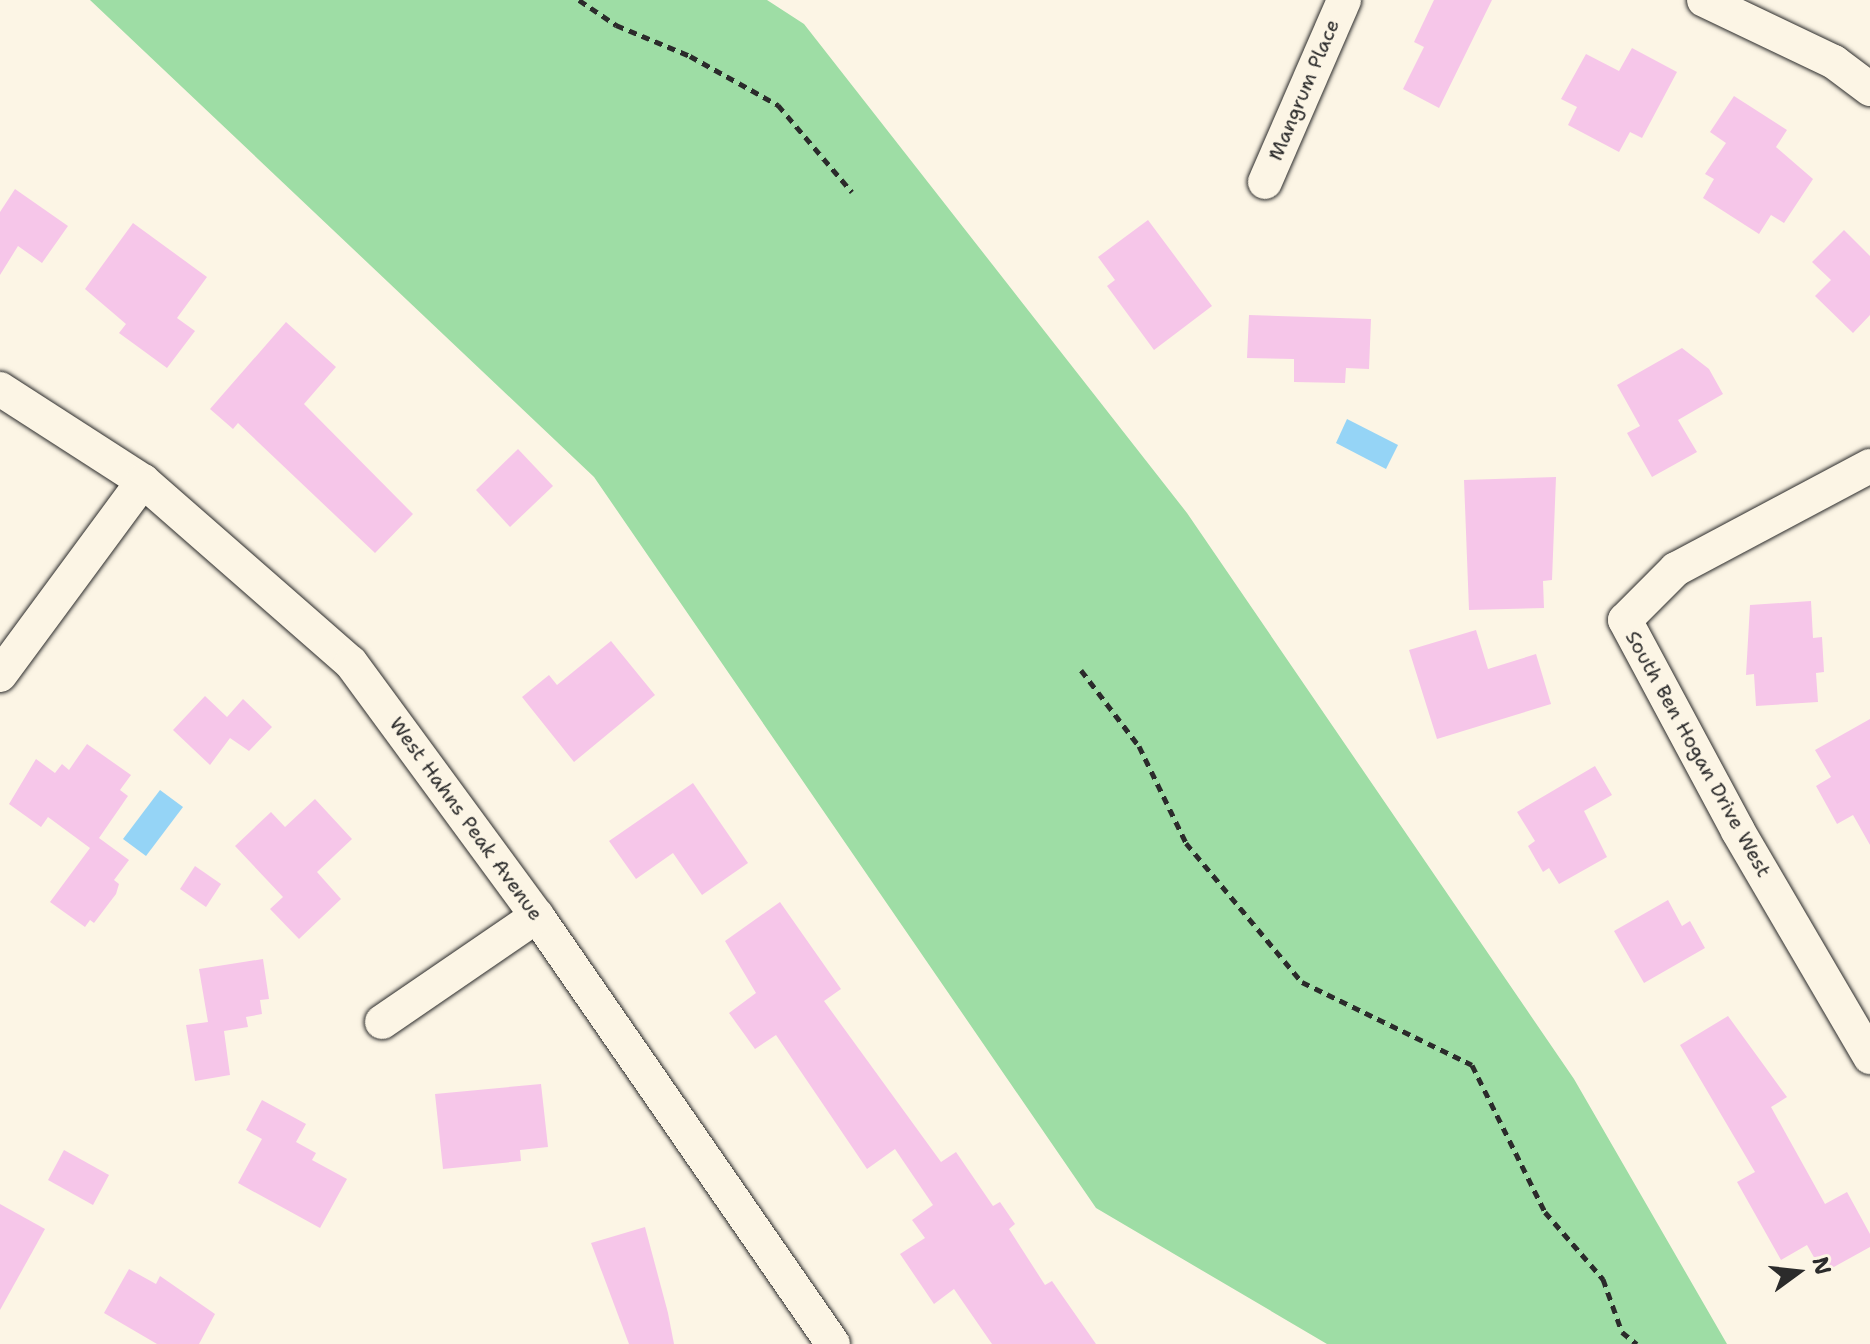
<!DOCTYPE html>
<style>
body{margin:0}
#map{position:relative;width:1870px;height:1344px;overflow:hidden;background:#fcf5e5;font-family:"Shantell Sans",sans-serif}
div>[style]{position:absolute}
.green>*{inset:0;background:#9edda5}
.water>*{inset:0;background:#95d4f6}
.building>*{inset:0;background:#f6c6e9}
.path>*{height:5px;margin-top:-2.5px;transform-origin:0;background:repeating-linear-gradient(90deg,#2b2b2b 0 8px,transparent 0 14px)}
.roads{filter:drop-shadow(0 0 2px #2b2b2b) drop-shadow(0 0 2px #2b2b2b)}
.street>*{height:34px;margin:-17px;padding:0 17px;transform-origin:17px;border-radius:17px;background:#fcf5e5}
span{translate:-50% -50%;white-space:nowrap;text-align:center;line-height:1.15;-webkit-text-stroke:6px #fcf5e5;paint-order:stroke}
.street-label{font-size:20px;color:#2b2b2b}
.north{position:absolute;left:1758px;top:1232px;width:80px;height:80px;-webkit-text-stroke:6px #fcf5e5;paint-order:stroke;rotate:75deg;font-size:22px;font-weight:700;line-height:32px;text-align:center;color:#2b2b2b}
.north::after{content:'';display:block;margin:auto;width:28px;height:36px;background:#2b2b2b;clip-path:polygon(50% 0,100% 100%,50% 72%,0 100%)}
</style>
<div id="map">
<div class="green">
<div style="clip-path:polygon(90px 0,767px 0,804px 24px,1187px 513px,1574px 1079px,1727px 1344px,1327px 1344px,1096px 1208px,594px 477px)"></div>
</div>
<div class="water">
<div style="clip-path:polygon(1347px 419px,1398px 445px,1386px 469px,1336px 443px)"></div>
<div style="clip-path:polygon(160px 790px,183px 807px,146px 856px,123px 839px)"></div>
</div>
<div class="building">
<div style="clip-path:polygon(1434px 0,1492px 0,1439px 108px,1403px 89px,1424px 47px,1414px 42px)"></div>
<div style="clip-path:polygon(1632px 48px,1677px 72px,1642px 138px,1630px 132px,1619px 152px,1568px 125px,1577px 107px,1561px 99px,1586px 54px,1619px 71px)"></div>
<div style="clip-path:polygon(1734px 96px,1787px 130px,1776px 147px,1813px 179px,1784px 223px,1771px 215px,1759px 234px,1703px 198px,1714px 179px,1705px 174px,1726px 143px,1710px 132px)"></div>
<div style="clip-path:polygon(15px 189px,68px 226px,42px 263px,18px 246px,0 275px,0 212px)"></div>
<div style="clip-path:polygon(1148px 220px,1212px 306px,1154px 350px,1107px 286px,1115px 280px,1098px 257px)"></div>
<div style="clip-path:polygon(133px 223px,207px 277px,177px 318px,195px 331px,167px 368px,119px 333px,126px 324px,85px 289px)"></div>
<div style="clip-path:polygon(1844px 230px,1870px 256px,1870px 315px,1853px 333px,1815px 296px,1831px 280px,1812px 262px)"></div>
<div style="clip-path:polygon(1249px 315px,1371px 319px,1369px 369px,1346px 368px,1345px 383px,1294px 382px,1294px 359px,1247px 358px)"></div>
<div style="clip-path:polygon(286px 322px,336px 367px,304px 404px,413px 514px,375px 553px,238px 423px,233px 429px,210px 409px)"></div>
<div style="clip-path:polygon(1682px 348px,1709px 369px,1723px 394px,1678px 420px,1697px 452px,1652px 477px,1627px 433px,1640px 426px,1617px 385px)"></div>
<div style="clip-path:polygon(518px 449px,553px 486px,510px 527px,476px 490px)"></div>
<div style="clip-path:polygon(1556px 477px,1552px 580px,1543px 581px,1544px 608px,1469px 610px,1464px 480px)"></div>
<div style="clip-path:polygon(1811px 601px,1813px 638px,1822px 637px,1824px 672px,1816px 673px,1818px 702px,1756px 706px,1754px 674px,1746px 675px,1750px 605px)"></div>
<div style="clip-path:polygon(1476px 630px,1488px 669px,1536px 654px,1551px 704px,1437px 739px,1409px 650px)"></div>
<div style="clip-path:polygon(611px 641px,655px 695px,574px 762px,522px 697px,549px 675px,557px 685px)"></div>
<div style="clip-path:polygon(205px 696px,227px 717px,243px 699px,272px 727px,249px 751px,230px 738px,210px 765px,173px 730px)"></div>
<div style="clip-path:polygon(1870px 719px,1870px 845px,1853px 815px,1837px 824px,1816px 786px,1831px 777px,1815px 750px)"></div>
<div style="clip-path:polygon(87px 744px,131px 775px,120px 790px,128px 796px,99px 838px,129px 860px,114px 880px,119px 884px,116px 894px,94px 923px,90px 920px,85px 927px,50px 902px,90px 848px,48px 817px,41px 827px,9px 804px,36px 759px,55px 773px,62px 764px,69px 770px)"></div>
<div style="clip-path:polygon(1595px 766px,1612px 795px,1584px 811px,1607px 857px,1559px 884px,1549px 868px,1543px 872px,1528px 846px,1535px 841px,1517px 812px)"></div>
<div style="clip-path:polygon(693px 783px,748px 863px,702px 895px,673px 853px,636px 879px,609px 841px)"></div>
<div style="clip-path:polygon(315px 799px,352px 839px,317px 872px,341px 899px,299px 939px,270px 909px,283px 897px,235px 846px,271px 812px,285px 827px)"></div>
<div style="clip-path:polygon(195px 866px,221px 884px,206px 907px,180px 889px)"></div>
<div style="clip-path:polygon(1668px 900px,1682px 926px,1690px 921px,1705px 948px,1644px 983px,1614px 931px)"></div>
<div style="clip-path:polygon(780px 902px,841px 989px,824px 1001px,941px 1162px,956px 1152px,993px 1206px,1000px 1202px,1015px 1224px,1009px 1229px,1045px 1285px,1052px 1281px,1096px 1344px,992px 1344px,954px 1289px,934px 1304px,900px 1254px,925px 1238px,912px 1220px,933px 1205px,895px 1149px,867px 1169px,776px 1035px,755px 1049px,729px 1013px,756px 993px,725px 941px)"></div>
<div style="clip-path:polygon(263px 959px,269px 999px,260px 1000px,262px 1014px,246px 1017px,248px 1027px,224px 1031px,230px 1075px,195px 1081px,186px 1025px,208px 1022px,199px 969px)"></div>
<div style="clip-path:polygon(1728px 1016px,1787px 1097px,1771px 1107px,1825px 1204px,1847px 1192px,1870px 1234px,1870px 1247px,1823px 1273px,1807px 1245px,1781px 1260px,1737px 1182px,1755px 1172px,1680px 1045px)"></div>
<div style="clip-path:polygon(541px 1084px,548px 1147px,520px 1150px,521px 1161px,443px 1169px,435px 1094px)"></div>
<div style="clip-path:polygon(262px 1100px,306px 1124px,296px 1142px,316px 1153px,312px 1160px,347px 1179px,320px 1228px,238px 1183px,262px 1139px,246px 1130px)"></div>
<div style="clip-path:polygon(64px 1150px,109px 1175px,93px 1205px,48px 1180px)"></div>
<div style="clip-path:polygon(0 1204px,45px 1229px,0 1310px)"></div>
<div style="clip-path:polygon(645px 1227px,668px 1313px,674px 1344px,629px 1344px,591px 1243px)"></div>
<div style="clip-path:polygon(129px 1269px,156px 1284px,160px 1276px,215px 1314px,199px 1344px,157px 1344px,104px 1313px)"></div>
</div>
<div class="path">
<div style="left:579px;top:0;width:45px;rotate:34deg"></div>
<div style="left:616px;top:25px;width:80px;rotate:22.7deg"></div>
<div style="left:690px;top:56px;width:101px;rotate:29.1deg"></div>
<div style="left:778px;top:105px;width:114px;rotate:49.6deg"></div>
<div style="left:1081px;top:670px;width:96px;rotate:52.7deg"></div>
<div style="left:1139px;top:746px;width:108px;rotate:64.1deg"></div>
<div style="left:1186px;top:843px;width:181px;rotate:50.2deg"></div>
<div style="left:1302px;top:982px;width:189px;rotate:26deg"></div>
<div style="left:1472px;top:1065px;width:164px;rotate:63.6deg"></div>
<div style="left:1545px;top:1212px;width:89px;rotate:49.1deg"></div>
<div style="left:1603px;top:1279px;width:56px;rotate:70.3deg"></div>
<div style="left:1622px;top:1332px;width:19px;rotate:39deg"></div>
</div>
<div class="roads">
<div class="street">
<div style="left:1704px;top:0;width:144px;rotate:25.5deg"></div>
<div style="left:1834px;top:62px;width:45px;rotate:36.9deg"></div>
<div style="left:1265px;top:182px;width:198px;rotate:-66.5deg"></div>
<div style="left:0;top:389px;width:170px;rotate:32.8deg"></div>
<div style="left:143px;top:481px;width:276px;rotate:41.2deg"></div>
<div style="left:351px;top:663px;width:314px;rotate:53.7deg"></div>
<div style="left:537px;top:916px;width:520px;rotate:55.33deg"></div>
<div style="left:1870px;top:466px;width:220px;rotate:152deg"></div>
<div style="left:1676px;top:569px;width:72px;rotate:135deg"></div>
<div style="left:1625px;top:620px;width:239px;rotate:61.8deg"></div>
<div style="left:1738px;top:831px;width:262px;rotate:59.7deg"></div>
<div style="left:0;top:675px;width:241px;rotate:-53.6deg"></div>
<div style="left:382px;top:1022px;width:188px;rotate:-34.4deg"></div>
</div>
</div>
<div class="street-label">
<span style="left:1304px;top:90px;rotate:-67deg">Mangrum Place</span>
<span style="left:1698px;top:754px;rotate:61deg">South Ben Hogan Drive West</span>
<span style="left:466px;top:819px;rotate:54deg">West Hahns Peak Avenue</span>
</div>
<div class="north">N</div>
</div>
